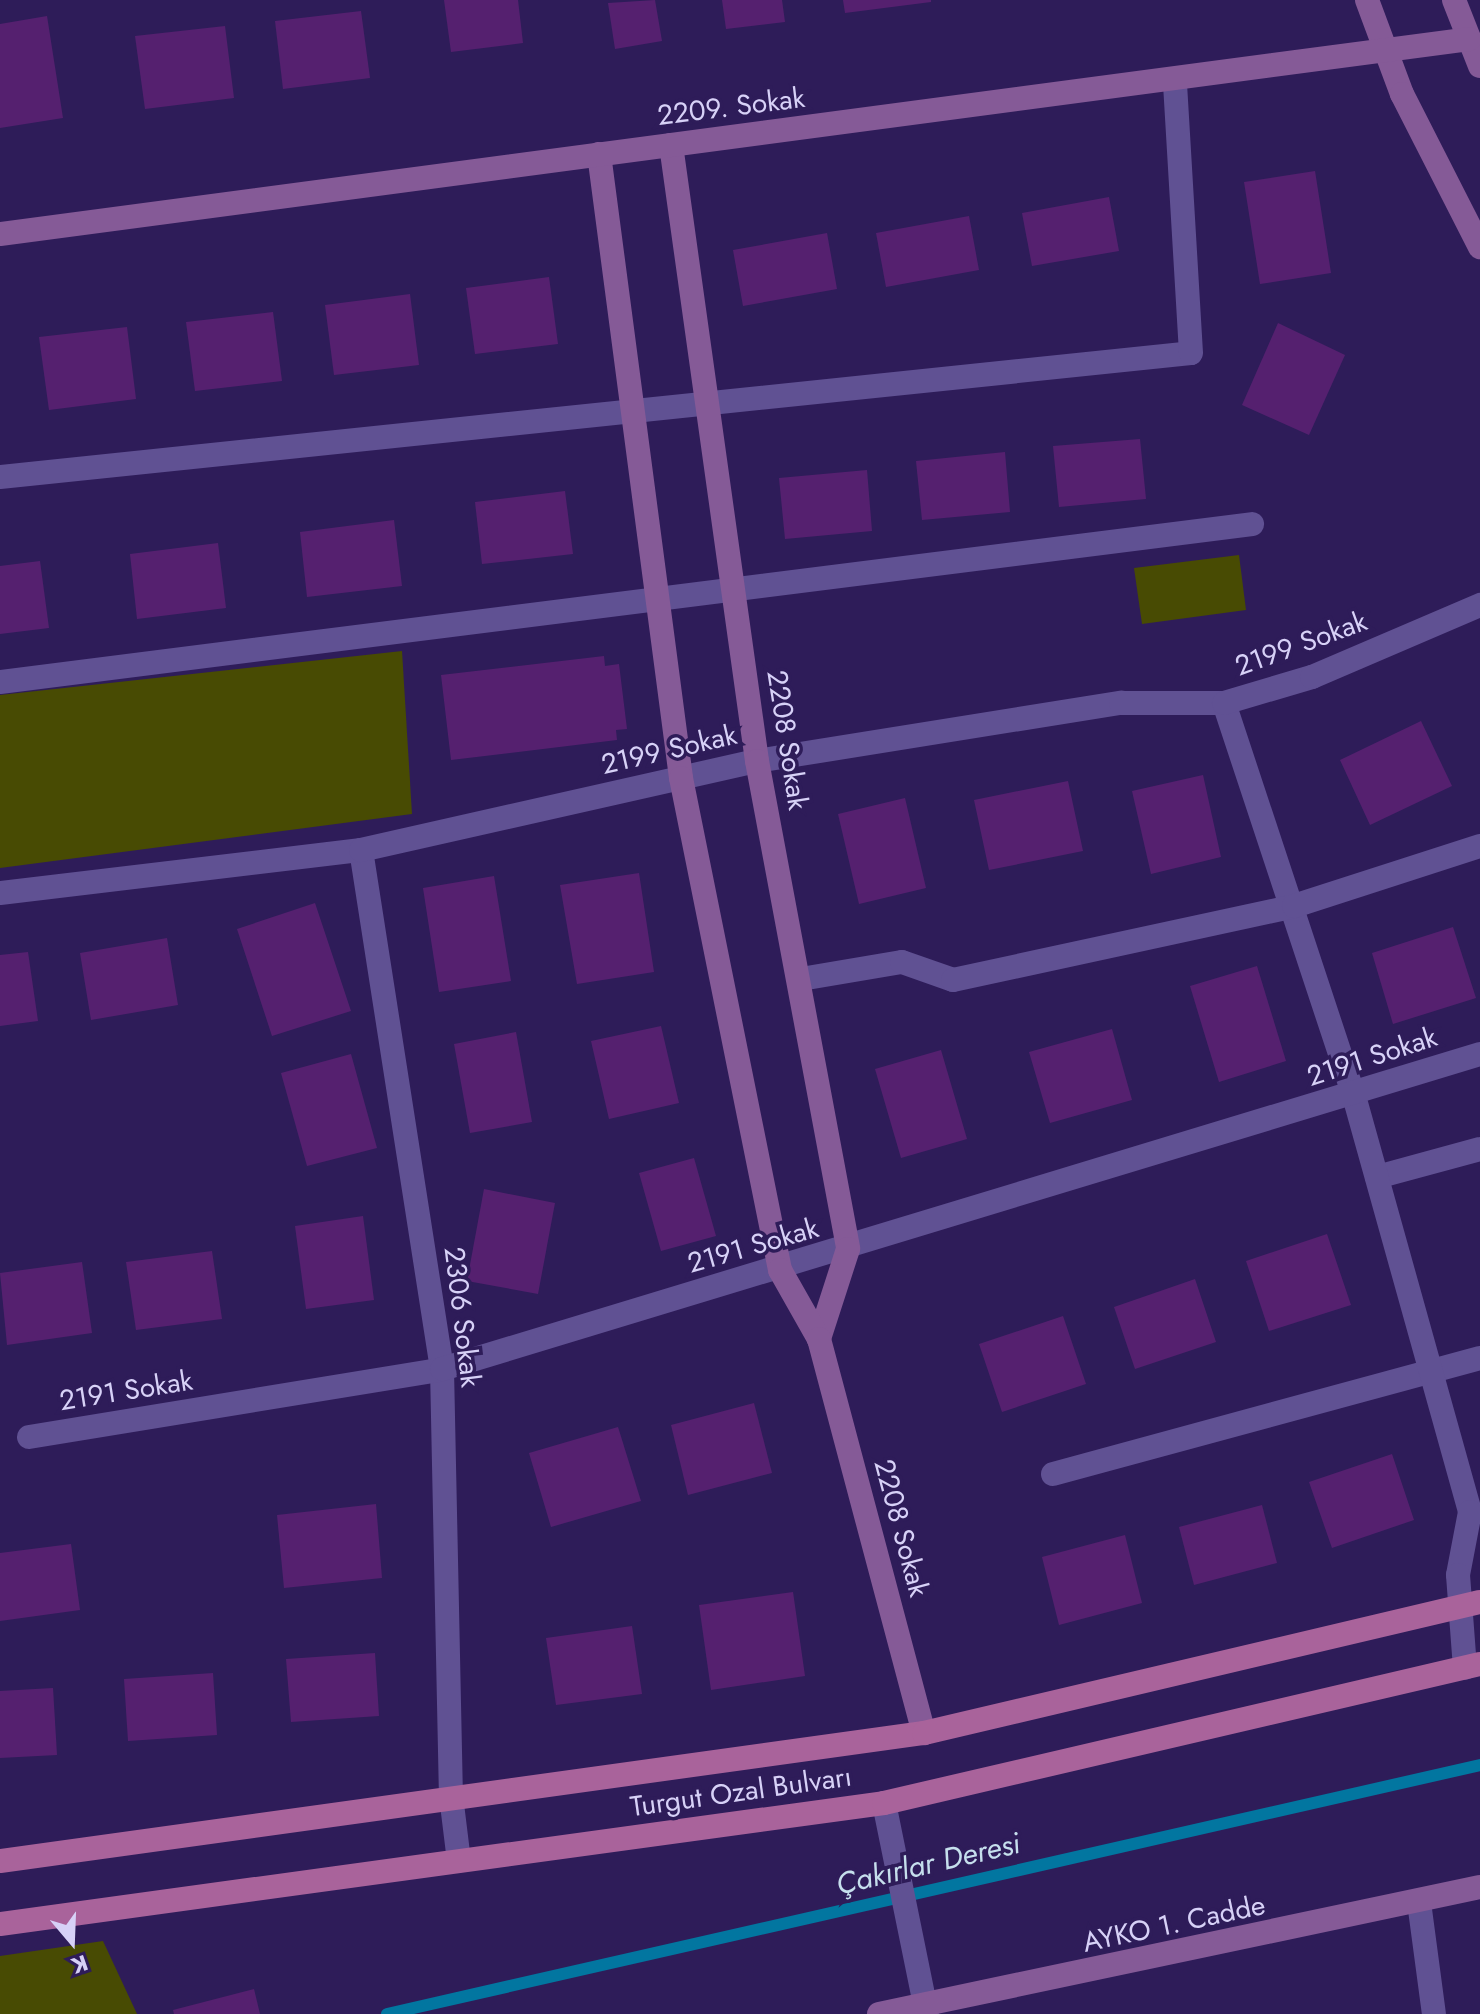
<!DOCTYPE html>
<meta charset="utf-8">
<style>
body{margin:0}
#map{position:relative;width:1480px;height:2014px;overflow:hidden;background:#2e1c59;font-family:Jost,sans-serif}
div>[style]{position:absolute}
.green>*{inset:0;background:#484b03}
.stream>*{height:12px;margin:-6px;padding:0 6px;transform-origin:6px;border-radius:6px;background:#0276a0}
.building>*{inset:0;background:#55206f}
.lane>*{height:24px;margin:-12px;padding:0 12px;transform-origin:12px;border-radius:12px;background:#605193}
.street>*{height:24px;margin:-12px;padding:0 12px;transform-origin:12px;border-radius:12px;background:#605193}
.secondary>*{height:24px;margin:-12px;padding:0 12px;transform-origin:12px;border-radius:12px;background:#855a97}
.primary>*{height:24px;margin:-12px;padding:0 12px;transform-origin:12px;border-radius:12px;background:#a9639b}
span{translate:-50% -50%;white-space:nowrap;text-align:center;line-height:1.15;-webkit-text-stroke:7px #2e1c59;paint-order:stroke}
.street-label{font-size:28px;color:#d7d1f7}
.water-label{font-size:30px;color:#c6dfed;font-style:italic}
.north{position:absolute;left:32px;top:1902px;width:80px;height:80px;-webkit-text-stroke:6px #2e1c59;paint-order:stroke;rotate:161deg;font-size:22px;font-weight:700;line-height:32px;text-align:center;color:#d7d1f7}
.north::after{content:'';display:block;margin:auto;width:28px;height:36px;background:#d7d1f7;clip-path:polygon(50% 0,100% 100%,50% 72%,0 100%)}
</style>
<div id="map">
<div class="green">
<div style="clip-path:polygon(1239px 555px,1246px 610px,1142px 624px,1134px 568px)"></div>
<div style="clip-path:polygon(402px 651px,412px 814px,0 868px,0 695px)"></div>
<div style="clip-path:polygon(103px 1941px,137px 2014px,0 2014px,0 1956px)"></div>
</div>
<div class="stream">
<div style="left:387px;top:2014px;width:1121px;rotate:-12.83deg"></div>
</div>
<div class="building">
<div style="clip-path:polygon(444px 0,518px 0,523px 43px,451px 52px)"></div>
<div style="clip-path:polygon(655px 0,662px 41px,615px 49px,608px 3px)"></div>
<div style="clip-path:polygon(722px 0,782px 0,785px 22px,726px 29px)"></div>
<div style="clip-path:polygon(843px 0,931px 0,931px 2px,845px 13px)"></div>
<div style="clip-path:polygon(361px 11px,370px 78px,283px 89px,275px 21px)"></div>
<div style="clip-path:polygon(47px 16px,63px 118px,0 128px,0 24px)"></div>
<div style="clip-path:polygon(225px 26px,234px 98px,145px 109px,135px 36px)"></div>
<div style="clip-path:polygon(1315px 171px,1331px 273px,1260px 284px,1244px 182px)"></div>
<div style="clip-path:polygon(1109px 197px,1119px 251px,1032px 266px,1022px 213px)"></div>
<div style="clip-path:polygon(969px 216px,979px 270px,886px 287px,876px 233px)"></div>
<div style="clip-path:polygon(827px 233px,837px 289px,743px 306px,733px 250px)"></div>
<div style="clip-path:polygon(549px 277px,558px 344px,475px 354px,466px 288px)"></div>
<div style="clip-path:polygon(410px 294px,419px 365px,334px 375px,325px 305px)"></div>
<div style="clip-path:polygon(273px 312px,282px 381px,195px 391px,186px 322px)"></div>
<div style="clip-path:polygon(1278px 323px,1345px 355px,1309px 435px,1242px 405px)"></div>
<div style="clip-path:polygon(127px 327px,136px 399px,49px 410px,39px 337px)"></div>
<div style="clip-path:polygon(1140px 439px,1146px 499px,1059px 507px,1053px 446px)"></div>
<div style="clip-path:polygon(1005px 452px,1010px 512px,922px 520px,916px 461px)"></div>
<div style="clip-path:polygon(867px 470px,872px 531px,785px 539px,779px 478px)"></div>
<div style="clip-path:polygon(565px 491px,573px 554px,482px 564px,475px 502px)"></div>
<div style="clip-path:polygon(394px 520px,402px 586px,307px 597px,300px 532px)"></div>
<div style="clip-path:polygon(218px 543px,226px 608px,137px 619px,130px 554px)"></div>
<div style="clip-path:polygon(40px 561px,49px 628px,0 634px,0 566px)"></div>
<div style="clip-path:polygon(604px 656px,605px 666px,619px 664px,627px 729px,616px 730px,617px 740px,451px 760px,441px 675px)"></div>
<div style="clip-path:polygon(1421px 721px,1452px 786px,1370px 825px,1340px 760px)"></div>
<div style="clip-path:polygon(1203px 775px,1221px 857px,1151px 874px,1132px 791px)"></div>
<div style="clip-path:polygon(1068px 781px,1083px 851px,989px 870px,974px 800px)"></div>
<div style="clip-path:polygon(905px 798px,926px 888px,859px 904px,838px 814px)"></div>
<div style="clip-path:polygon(639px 873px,654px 972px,577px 984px,560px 885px)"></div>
<div style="clip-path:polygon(494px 876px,511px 981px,439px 992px,423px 888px)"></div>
<div style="clip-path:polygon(315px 903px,351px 1011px,272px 1036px,237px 929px)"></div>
<div style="clip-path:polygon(1453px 927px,1476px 998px,1393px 1024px,1372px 953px)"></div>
<div style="clip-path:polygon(167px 938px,178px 1005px,91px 1020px,80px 953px)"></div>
<div style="clip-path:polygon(28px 952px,38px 1021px,0 1026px,0 955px)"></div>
<div style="clip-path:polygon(1257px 966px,1286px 1061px,1219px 1082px,1190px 986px)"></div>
<div style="clip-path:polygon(661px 1026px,679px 1103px,609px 1119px,591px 1041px)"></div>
<div style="clip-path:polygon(1112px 1029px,1132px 1100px,1050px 1123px,1029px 1052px)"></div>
<div style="clip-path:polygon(516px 1032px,532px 1122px,470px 1133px,454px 1044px)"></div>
<div style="clip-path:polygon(941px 1050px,967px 1139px,901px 1158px,875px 1069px)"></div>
<div style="clip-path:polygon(351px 1054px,377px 1148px,307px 1166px,281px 1073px)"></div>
<div style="clip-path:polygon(694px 1158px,716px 1236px,661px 1251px,639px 1173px)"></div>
<div style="clip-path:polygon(484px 1189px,555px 1203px,538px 1294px,467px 1281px)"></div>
<div style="clip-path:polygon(363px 1216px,374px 1300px,306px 1309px,295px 1226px)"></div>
<div style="clip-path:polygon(1327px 1234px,1351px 1305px,1269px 1331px,1246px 1261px)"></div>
<div style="clip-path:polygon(212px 1251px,222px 1319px,136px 1330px,126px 1262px)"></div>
<div style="clip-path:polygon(82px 1262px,92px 1333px,7px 1345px,0 1273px)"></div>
<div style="clip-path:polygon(1195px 1279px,1216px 1342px,1135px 1369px,1114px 1307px)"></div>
<div style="clip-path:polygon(1063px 1316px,1086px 1384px,1002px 1412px,979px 1344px)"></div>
<div style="clip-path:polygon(754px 1403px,772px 1473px,688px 1495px,671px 1425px)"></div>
<div style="clip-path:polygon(618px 1427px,641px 1501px,551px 1527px,529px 1453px)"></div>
<div style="clip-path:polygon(1392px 1454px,1414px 1520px,1332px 1548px,1309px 1482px)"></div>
<div style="clip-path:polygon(376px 1504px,382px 1578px,284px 1588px,277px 1515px)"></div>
<div style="clip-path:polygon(1262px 1505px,1277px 1563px,1194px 1585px,1179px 1527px)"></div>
<div style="clip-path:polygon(1125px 1535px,1142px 1603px,1059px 1625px,1042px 1557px)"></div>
<div style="clip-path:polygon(71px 1544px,80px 1610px,0 1621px,0 1553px)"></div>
<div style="clip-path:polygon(793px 1592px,805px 1676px,711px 1690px,699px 1605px)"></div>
<div style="clip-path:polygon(632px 1626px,642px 1694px,556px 1705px,546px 1638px)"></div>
<div style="clip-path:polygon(375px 1653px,379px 1716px,291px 1722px,286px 1659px)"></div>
<div style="clip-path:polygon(213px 1673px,217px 1735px,128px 1741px,124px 1679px)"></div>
<div style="clip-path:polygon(53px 1688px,57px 1755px,0 1758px,0 1691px)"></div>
<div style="clip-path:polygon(254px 1989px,260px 2014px,174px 2014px,173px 2010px)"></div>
</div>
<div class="lane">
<div style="left:1377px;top:1177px;width:107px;rotate:-15.2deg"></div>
<div style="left:1053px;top:1474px;width:442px;rotate:-15.2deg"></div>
</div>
<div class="street">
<div style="left:0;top:477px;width:1197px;rotate:-5.94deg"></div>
<div style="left:1191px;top:353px;width:272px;rotate:-93.4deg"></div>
<div style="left:0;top:682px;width:1262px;rotate:-7.19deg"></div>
<div style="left:1224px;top:703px;width:414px;rotate:71.7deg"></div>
<div style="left:1354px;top:1096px;width:432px;rotate:74.4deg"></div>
<div style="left:1470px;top:1512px;width:64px;rotate:100.8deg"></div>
<div style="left:1458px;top:1575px;width:93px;rotate:85.7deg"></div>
<div style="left:361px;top:850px;width:525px;rotate:81.13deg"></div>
<div style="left:442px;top:1369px;width:427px;rotate:88.8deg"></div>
<div style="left:451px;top:1796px;width:65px;rotate:83deg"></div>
<div style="left:0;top:893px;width:364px;rotate:-6.8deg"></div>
<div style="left:361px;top:850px;width:406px;rotate:-12.7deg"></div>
<div style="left:757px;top:761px;width:369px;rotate:-9.1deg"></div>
<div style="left:1121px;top:703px;width:103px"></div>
<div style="left:1224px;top:703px;width:92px;rotate:-16.5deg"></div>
<div style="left:1312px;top:677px;width:183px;rotate:-23.2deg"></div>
<div style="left:801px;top:979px;width:102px;rotate:-9.6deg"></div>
<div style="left:902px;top:962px;width:54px;rotate:19.4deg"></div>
<div style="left:953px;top:980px;width:349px;rotate:-12.2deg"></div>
<div style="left:1294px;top:906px;width:195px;rotate:-17.9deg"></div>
<div style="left:29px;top:1437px;width:419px;rotate:-9.3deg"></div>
<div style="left:442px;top:1369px;width:1085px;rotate:-16.88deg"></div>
<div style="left:884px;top:1803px;width:215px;rotate:78.5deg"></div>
<div style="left:1419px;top:1902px;width:113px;rotate:82.4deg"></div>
</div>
<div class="secondary">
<div style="left:1367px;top:0;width:100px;rotate:69.6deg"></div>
<div style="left:1402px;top:94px;width:172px;rotate:63deg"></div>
<div style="left:1454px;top:0;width:71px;rotate:68.5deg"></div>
<div style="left:671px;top:145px;width:622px;rotate:82.05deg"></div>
<div style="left:757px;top:761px;width:496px;rotate:79.4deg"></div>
<div style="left:848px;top:1249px;width:95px;rotate:107.9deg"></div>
<div style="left:599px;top:154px;width:629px;rotate:82.51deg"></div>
<div style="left:681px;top:778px;width:502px;rotate:78.62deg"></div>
<div style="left:780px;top:1270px;width:79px;rotate:60.5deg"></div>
<div style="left:819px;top:1339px;width:408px;rotate:75.1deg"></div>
<div style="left:0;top:234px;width:1482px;rotate:-7.56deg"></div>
<div style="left:879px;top:2014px;width:614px;rotate:-11.93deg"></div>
</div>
<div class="primary">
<div style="left:0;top:1861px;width:933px;rotate:-7.89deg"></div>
<div style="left:924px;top:1733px;width:571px;rotate:-13.26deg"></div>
<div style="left:0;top:1924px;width:892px;rotate:-7.79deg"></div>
<div style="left:884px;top:1803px;width:612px;rotate:-13.13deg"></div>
</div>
<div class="street-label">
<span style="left:731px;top:107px;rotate:-7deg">2209. Sokak</span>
<span style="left:1301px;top:644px;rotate:-20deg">2199 Sokak</span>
<span style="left:787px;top:740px;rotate:81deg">2208 Sokak</span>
<span style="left:669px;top:750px;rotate:-13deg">2199 Sokak</span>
<span style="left:1372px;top:1057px;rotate:-18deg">2191 Sokak</span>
<span style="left:753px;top:1246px;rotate:-16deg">2191 Sokak</span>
<span style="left:462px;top:1317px;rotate:83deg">2306 Sokak</span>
<span style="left:126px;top:1391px;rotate:-9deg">2191 Sokak</span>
<span style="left:901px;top:1528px;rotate:75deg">2208 Sokak</span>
<span style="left:741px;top:1792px;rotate:-8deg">Turgut Ozal Bulvarı</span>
<span style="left:1174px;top:1924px;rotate:-12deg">AYKO 1. Cadde</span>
</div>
<div class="water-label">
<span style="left:928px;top:1864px;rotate:-13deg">Çakırlar Deresi</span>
</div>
<div class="north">K</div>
</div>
